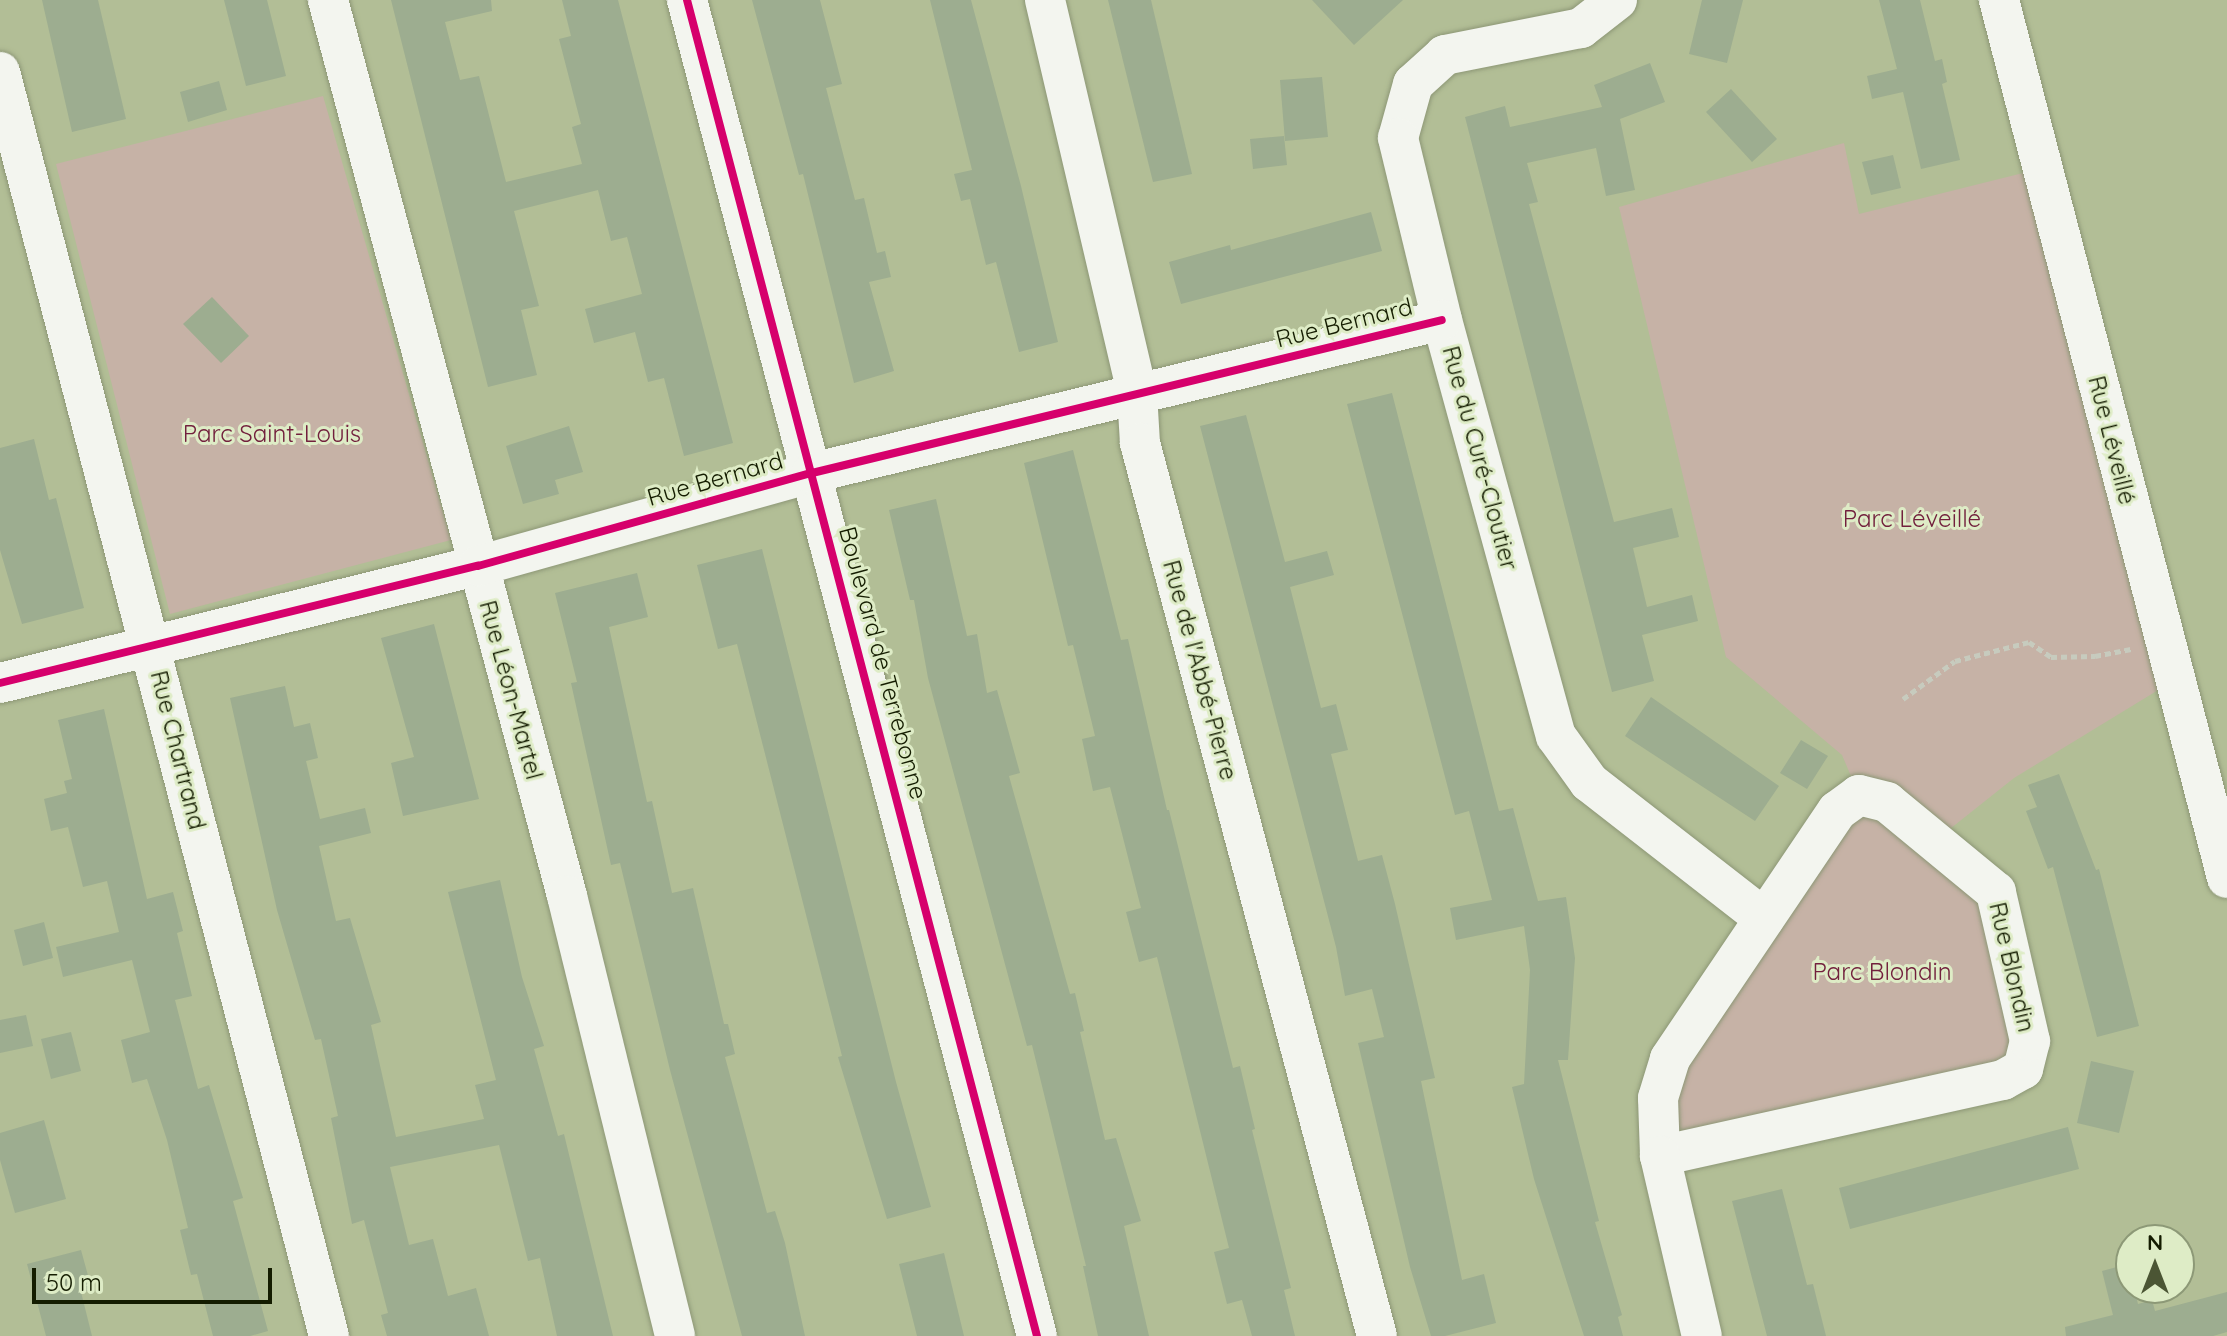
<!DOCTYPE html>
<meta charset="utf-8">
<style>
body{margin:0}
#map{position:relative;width:2227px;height:1336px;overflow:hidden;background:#b2be96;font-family:Quicksand,sans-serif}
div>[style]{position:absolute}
.green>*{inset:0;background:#c6b2a6}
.building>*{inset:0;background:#9dad90}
.path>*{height:5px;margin-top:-2.5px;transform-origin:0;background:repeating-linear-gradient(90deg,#c7cbbe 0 6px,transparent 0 10px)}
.roads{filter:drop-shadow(0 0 2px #8d9776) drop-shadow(0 0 2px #8d9776)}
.minor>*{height:40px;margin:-20px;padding:0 20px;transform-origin:20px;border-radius:20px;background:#f3f5ef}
.cycleway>*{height:8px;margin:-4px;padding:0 4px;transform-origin:4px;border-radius:4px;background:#d6006c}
span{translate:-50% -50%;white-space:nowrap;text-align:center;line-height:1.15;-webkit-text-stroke:6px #deecc6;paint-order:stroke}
.street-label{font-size:24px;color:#141c00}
.park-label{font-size:24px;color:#72203d}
.north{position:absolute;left:2115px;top:1224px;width:80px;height:80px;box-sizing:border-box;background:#deecc6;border:2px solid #8d9977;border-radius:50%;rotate:0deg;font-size:22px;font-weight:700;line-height:32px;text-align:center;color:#141c00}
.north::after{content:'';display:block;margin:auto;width:28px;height:36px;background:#4b5534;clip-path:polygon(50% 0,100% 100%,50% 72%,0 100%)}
.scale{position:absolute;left:32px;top:1268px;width:240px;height:36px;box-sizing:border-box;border:4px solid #141c00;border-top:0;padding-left:10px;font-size:24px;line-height:28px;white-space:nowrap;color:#141c00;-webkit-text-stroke:6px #deecc6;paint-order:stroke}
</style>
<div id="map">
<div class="green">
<div style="clip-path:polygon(323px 96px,451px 540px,170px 614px,56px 164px)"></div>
<div style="clip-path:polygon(1844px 143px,1859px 214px,2043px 168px,2173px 681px,2014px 778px,1936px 840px,1996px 892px,2023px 1069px,1660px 1156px,1658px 1098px,1859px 795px,1842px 755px,1726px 657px,1619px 207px)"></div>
</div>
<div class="building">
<div style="clip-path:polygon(42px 0,98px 0,126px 119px,72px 132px)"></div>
<div style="clip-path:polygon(224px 0,267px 0,286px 76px,246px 86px)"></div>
<div style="clip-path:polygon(391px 0,491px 0,492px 11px,445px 22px,460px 80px,479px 76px,506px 182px,582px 164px,572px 127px,581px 124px,559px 39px,571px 36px,562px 0,618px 0,733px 443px,684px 456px,664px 378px,648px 382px,635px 332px,594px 343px,585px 309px,642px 294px,627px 237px,611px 241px,598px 190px,514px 211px,539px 306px,521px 310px,537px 375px,488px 387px)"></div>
<div style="clip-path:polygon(752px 0,820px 0,842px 84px,826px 88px,855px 200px,864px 198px,877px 253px,885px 251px,891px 277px,869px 282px,894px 371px,854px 383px,803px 174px,799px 175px)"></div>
<div style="clip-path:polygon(930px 0,971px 0,1021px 186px,1058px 342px,1019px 352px,996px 262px,986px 265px,970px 199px,961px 201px,954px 174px,972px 170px)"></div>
<div style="clip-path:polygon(1108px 0,1151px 0,1192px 174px,1153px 182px)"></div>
<div style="clip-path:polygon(1312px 0,1403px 0,1354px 45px)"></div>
<div style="clip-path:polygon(1702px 0,1743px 0,1727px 63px,1689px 54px)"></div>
<div style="clip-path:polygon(1879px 0,1920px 0,1935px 61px,1942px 59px,1947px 82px,1942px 84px,1960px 160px,1921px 169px,1903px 92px,1872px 99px,1867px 76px,1897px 69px)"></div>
<div style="clip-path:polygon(1650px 63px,1665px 102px,1620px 119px,1635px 190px,1606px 196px,1596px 148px,1527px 163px,1538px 202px,1529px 204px,1614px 522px,1672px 508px,1679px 537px,1633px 548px,1647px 607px,1692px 595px,1698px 621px,1642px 635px,1654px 681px,1612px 692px,1465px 117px,1505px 106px,1510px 127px,1602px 107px,1594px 85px)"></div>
<div style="clip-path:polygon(1322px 77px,1328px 137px,1285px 141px,1280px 80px)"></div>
<div style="clip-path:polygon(219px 81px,227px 110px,188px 122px,180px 92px)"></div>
<div style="clip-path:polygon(1731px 89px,1777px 139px,1752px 162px,1706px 112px)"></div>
<div style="clip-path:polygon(1284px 136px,1287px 165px,1253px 169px,1250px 139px)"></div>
<div style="clip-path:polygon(1893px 155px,1901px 188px,1871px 195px,1862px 162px)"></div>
<div style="clip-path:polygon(1371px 212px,1382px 251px,1181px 304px,1169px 262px,1230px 245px,1231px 250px)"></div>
<div style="clip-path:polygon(212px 297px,249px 336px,221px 363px,183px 324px)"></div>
<div style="clip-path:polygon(1392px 393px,1499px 811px,1513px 808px,1538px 901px,1566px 897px,1575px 958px,1568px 1060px,1558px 1060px,1599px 1221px,1595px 1222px,1622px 1315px,1618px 1317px,1623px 1336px,1584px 1336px,1534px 1179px,1512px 1087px,1524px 1084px,1530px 970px,1524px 926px,1456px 940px,1450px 908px,1492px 900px,1469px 811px,1455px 815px,1347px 404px)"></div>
<div style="clip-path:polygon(1246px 415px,1285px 562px,1327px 551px,1334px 575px,1290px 587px,1321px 708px,1336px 704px,1348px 750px,1331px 754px,1358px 861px,1382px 855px,1395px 904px,1435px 1078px,1421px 1081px,1462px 1280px,1484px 1274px,1496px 1323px,1445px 1336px,1431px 1336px,1410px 1267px,1358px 1043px,1384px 1037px,1372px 989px,1345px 996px,1336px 947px,1200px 426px)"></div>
<div style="clip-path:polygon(569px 426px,583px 472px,555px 480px,559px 494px,523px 504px,506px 446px)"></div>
<div style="clip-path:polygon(34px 439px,49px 500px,56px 498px,84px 608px,22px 624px,0 550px,0 448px)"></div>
<div style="clip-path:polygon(1073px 450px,1121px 640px,1128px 639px,1167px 810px,1169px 810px,1233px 1068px,1240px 1066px,1255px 1129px,1252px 1130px,1291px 1288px,1284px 1290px,1295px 1336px,1252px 1336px,1242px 1300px,1227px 1304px,1214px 1252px,1229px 1248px,1157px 957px,1139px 962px,1126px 912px,1141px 908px,1110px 787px,1093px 791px,1082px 739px,1095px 736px,1073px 645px,1068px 646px,1024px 463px)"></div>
<div style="clip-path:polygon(936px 499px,967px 636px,977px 634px,987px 693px,997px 690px,1020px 773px,1009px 776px,1070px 994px,1075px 993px,1084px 1031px,1080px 1032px,1105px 1140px,1116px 1138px,1141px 1221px,1124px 1226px,1149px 1336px,1098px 1336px,1083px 1266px,1086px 1266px,1032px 1045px,1027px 1046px,928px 678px,914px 600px,910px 600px,889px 510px)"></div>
<div style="clip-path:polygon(762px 549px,896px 1082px,931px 1207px,887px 1219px,838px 1057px,842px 1056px,737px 644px,718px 649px,697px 565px)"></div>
<div style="clip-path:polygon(637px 573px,648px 617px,609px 627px,647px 802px,652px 801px,672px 893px,693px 888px,724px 1024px,728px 1024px,735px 1054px,725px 1057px,767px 1213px,775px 1211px,785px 1243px,805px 1336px,742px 1336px,670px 1070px,620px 863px,611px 865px,571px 683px,577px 682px,555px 593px)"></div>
<div style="clip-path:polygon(434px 624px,479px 799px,403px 816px,391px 763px,414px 757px,381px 638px)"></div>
<div style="clip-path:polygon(285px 686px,294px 727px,310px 723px,318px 758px,306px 761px,320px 819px,365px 808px,371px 833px,319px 846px,336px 921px,350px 918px,381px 1022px,371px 1025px,396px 1137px,484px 1119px,475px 1085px,496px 1080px,448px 892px,500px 880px,522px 977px,544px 1046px,534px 1049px,558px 1136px,564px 1134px,613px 1336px,557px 1336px,540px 1258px,528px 1261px,499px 1145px,390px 1167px,409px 1245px,433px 1239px,448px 1296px,476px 1288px,489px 1336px,387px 1336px,381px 1315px,388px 1313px,364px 1220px,352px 1224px,331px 1118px,338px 1116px,321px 1039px,315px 1040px,277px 910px,230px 698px)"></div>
<div style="clip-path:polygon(1651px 697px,1779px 786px,1755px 821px,1625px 736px)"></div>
<div style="clip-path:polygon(104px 709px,147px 899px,173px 892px,183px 931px,177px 933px,192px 996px,175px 1000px,198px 1089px,209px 1085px,243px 1198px,233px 1201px,268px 1331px,250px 1336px,213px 1336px,197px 1274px,191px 1275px,180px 1230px,188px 1228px,167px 1140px,147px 1079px,132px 1083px,121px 1040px,150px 1032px,132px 960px,63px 977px,56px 947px,119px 932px,107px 881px,83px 887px,68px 827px,51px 831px,44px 799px,67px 793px,64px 781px,72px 779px,58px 720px)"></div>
<div style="clip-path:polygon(1801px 740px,1828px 756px,1807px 789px,1780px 773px)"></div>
<div style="clip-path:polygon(2059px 774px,2096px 870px,2099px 869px,2139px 1026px,2097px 1037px,2053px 867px,2048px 869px,2026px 811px,2037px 807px,2028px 785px)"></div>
<div style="clip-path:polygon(44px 922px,53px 958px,23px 966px,14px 930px)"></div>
<div style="clip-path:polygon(26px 1015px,33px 1046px,0 1053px,0 1020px)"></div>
<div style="clip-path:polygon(71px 1032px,81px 1071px,51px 1079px,41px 1039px)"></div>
<div style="clip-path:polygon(2091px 1061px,2134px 1071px,2119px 1133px,2077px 1123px)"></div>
<div style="clip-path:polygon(44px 1120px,66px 1199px,15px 1213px,0 1160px,0 1133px)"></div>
<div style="clip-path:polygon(2068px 1127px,2079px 1169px,1850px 1229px,1839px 1188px)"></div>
<div style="clip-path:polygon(1782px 1189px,1807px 1285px,1813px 1284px,1826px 1336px,1767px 1336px,1732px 1201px)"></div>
<div style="clip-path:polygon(81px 1250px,92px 1290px,81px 1292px,92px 1336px,46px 1336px,27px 1264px)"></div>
<div style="clip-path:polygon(944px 1253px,964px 1336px,917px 1336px,899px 1264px)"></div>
<div style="clip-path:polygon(2128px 1264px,2131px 1288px,2134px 1288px,2138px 1304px,2152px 1300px,2155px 1311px,2227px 1292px,2227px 1332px,2213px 1336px,2066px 1336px,2065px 1327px,2113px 1315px,2102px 1271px)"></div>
</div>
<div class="path">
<div style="left:1903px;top:699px;width:64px;rotate:-36.2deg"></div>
<div style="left:1955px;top:661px;width:76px;rotate:-14.4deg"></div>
<div style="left:2029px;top:642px;width:27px;rotate:34deg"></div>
<div style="left:2051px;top:657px;width:44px;rotate:-1.3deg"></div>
<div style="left:2095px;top:656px;width:38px;rotate:-11deg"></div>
</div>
<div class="roads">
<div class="minor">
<div style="left:328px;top:0;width:927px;rotate:75.06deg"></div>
<div style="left:567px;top:896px;width:453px;rotate:76.2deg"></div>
<div style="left:687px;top:0;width:1381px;rotate:75.32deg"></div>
<div style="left:1045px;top:0;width:404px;rotate:76.8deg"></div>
<div style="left:1137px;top:393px;width:50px;rotate:86.6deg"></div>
<div style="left:1140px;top:443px;width:924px;rotate:75.14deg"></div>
<div style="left:1617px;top:0;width:46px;rotate:142.1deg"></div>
<div style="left:1581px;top:28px;width:139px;rotate:168.8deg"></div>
<div style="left:1445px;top:55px;width:43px;rotate:137.8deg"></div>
<div style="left:1413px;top:84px;width:56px;rotate:105.5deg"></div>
<div style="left:1398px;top:138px;width:187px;rotate:76.4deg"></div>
<div style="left:1442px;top:320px;width:431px;rotate:74.7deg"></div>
<div style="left:1556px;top:736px;width:57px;rotate:54.3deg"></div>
<div style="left:1589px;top:782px;width:222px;rotate:37.9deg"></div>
<div style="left:1999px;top:0;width:907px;rotate:75.44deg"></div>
<div style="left:0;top:72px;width:1306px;rotate:75.41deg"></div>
<div style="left:0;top:683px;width:492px;rotate:-13.8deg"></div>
<div style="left:478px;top:566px;width:347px;rotate:-15.6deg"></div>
<div style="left:812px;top:473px;width:648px;rotate:-13.65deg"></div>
<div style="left:1660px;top:1156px;width:351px;rotate:-12.5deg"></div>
<div style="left:2003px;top:1080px;width:23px;rotate:-29deg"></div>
<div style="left:2023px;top:1069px;width:29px;rotate:-76deg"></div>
<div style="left:2030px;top:1041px;width:153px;rotate:-102.9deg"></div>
<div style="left:1996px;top:892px;width:141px;rotate:-140.5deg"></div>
<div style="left:1887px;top:802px;width:29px;rotate:-166deg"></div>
<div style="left:1859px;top:795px;width:27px;rotate:144deg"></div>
<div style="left:1837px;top:811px;width:299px;rotate:124deg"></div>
<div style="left:1670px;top:1059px;width:41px;rotate:107.1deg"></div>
<div style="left:1658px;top:1098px;width:58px;rotate:88deg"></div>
<div style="left:1660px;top:1156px;width:185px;rotate:76.9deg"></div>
</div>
</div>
<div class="cycleway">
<div style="left:687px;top:0;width:1381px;rotate:75.32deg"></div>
<div style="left:0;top:683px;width:492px;rotate:-13.8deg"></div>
<div style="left:478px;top:566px;width:347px;rotate:-15.6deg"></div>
<div style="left:812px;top:473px;width:648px;rotate:-13.65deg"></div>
</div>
<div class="street-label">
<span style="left:1344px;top:323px;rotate:-14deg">Rue Bernard</span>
<span style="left:2112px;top:440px;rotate:76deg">Rue Léveillé</span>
<span style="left:1480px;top:458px;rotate:75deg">Rue du Curé-Cloutier</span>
<span style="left:715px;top:479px;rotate:-16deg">Rue Bernard</span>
<span style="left:883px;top:663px;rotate:75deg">Boulevard de Terrebonne</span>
<span style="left:1200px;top:670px;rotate:75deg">Rue de l'Abbé-Pierre</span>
<span style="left:511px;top:690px;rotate:75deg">Rue Léon-Martel</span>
<span style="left:178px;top:750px;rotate:76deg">Rue Chartrand</span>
<span style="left:2012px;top:967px;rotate:77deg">Rue Blondin</span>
</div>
<div class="park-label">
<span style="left:272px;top:434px">Parc Saint-Louis</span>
<span style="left:1912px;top:519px">Parc Léveillé</span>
<span style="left:1882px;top:972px">Parc Blondin</span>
</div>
<div class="north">N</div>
<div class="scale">50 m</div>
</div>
